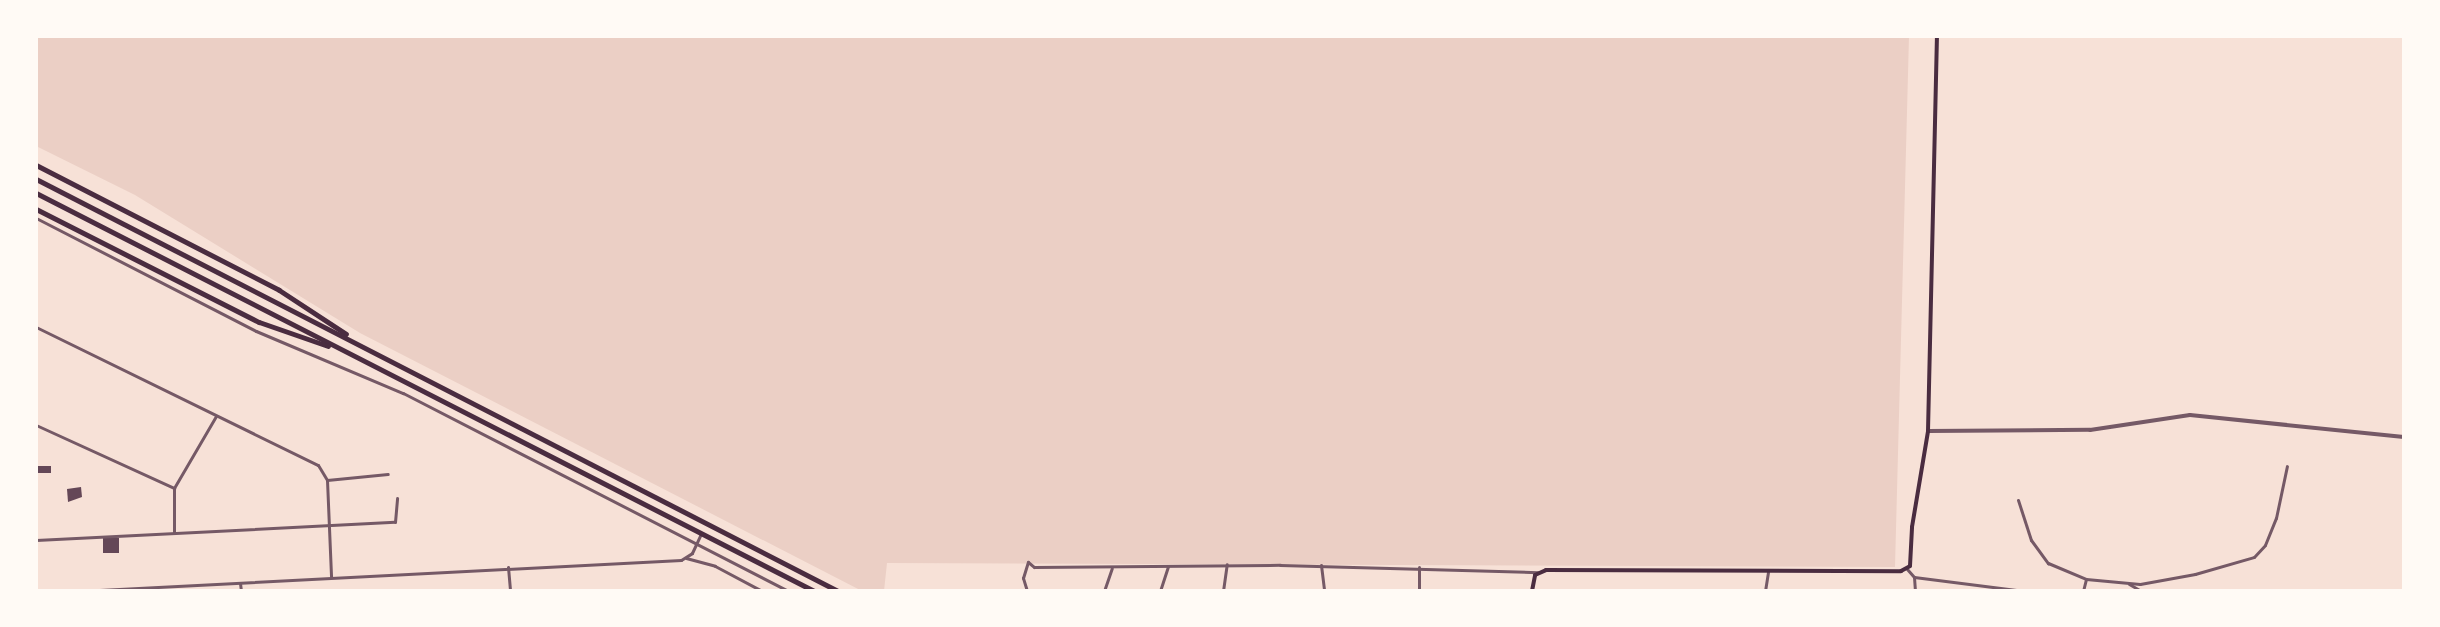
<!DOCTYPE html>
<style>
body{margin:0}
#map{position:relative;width:2440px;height:627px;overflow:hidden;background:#f7e1d7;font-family:"Times New Roman",serif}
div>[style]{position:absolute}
.green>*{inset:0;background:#ebcfc5}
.building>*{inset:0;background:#644757}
.minor>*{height:3px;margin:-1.5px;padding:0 1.5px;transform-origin:1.5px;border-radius:1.5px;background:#755966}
.tertiary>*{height:4px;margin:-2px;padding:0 2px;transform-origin:2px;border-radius:2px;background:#755966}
.secondary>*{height:4px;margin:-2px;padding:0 2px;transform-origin:2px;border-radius:2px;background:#4a2c40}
.trunk>*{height:5px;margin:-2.5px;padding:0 2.5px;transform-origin:2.5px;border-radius:2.5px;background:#4a2c40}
span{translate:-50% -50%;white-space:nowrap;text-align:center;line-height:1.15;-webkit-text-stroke:6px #fffaf5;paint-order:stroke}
.frame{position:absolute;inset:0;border:38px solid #fffaf5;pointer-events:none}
</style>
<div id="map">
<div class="green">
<div style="clip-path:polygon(36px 36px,1909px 36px,1895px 567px,887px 563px,884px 591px,862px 591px,360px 333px,135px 195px,36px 146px)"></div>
</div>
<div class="building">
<div style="clip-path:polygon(36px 466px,51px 466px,51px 473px,36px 473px)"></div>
<div style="clip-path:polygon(81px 487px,82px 497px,68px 502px,67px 489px)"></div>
<div style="clip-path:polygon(103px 538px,119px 538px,119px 553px,103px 553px)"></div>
</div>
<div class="minor">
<div style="left:36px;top:218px;width:247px;rotate:27.2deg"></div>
<div style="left:256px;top:331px;width:160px;rotate:22.9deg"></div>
<div style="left:403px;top:393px;width:434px;rotate:27.2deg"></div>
<div style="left:36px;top:327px;width:314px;rotate:26.1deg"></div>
<div style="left:318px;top:465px;width:17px;rotate:59deg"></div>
<div style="left:327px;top:480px;width:97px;rotate:87.6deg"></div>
<div style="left:36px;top:425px;width:152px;rotate:24.5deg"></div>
<div style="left:327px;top:480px;width:61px;rotate:-5.6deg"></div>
<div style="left:2018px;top:500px;width:42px;rotate:72deg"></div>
<div style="left:2031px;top:540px;width:29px;rotate:54deg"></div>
<div style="left:2048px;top:563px;width:41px;rotate:22.8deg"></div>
<div style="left:2086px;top:579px;width:54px;rotate:5.3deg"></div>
<div style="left:2140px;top:584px;width:56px;rotate:-10.3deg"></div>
<div style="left:2195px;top:574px;width:61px;rotate:-16.1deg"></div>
<div style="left:2254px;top:557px;width:16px;rotate:-47deg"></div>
<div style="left:2265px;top:545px;width:29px;rotate:-68deg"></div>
<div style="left:2276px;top:518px;width:53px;rotate:-78.1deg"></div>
<div style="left:174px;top:532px;width:44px;rotate:-90deg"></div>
<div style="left:174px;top:488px;width:83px;rotate:-59.7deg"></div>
<div style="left:36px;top:540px;width:359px;rotate:-2.9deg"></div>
<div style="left:395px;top:522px;width:24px;rotate:-85deg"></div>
<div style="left:686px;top:558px;width:30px;rotate:15deg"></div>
<div style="left:715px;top:566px;width:53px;rotate:28deg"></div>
<div style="left:1321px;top:565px;width:26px;rotate:83deg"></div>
<div style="left:508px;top:567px;width:24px;rotate:85deg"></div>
<div style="left:1419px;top:567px;width:24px;rotate:90deg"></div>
<div style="left:1907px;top:569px;width:11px;rotate:49deg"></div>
<div style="left:1914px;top:577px;width:14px;rotate:86deg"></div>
<div style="left:1914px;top:577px;width:111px;rotate:7.3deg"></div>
<div style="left:240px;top:583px;width:8px;rotate:83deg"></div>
<div style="left:2129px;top:584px;width:14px;rotate:30deg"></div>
<div style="left:80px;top:591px;width:602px;rotate:-2.95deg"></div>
<div style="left:681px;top:560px;width:13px;rotate:-32deg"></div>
<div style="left:692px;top:553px;width:21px;rotate:-65deg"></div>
<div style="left:1027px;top:591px;width:14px;rotate:-107deg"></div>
<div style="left:1023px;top:578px;width:17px;rotate:-73deg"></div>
<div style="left:1028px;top:562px;width:8px;rotate:40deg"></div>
<div style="left:1034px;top:567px;width:246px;rotate:-0.5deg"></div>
<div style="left:1280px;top:565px;width:258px;rotate:1.6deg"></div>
<div style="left:1104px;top:591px;width:24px;rotate:-71deg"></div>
<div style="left:1160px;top:591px;width:26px;rotate:-72deg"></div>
<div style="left:1223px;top:591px;width:27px;rotate:-82deg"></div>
<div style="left:1765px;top:591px;width:19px;rotate:-81deg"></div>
<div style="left:2083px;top:591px;width:12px;rotate:-76deg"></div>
</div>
<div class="tertiary">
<div style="left:1928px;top:431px;width:162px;rotate:-0.4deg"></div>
<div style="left:2090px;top:430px;width:101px;rotate:-8.5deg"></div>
<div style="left:2190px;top:415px;width:215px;rotate:5.9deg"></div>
</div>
<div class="secondary">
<div style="left:1532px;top:591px;width:16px;rotate:-79deg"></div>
<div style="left:1535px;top:575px;width:12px;rotate:-24deg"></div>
<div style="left:1546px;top:570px;width:355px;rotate:0.2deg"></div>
<div style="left:1901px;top:571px;width:10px;rotate:-29deg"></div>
<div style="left:1910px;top:566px;width:39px;rotate:-87deg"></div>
<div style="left:1912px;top:527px;width:97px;rotate:-80.5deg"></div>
<div style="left:1928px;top:431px;width:395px;rotate:-88.7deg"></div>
</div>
<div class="trunk">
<div style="left:36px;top:165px;width:273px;rotate:27.2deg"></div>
<div style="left:279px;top:290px;width:80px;rotate:33.3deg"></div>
<div style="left:36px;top:179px;width:902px;rotate:27.19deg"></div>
<div style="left:36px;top:193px;width:874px;rotate:27.09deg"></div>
<div style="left:36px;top:209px;width:250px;rotate:26.9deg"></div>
<div style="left:259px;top:322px;width:73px;rotate:19.2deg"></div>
</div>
<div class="frame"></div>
</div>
